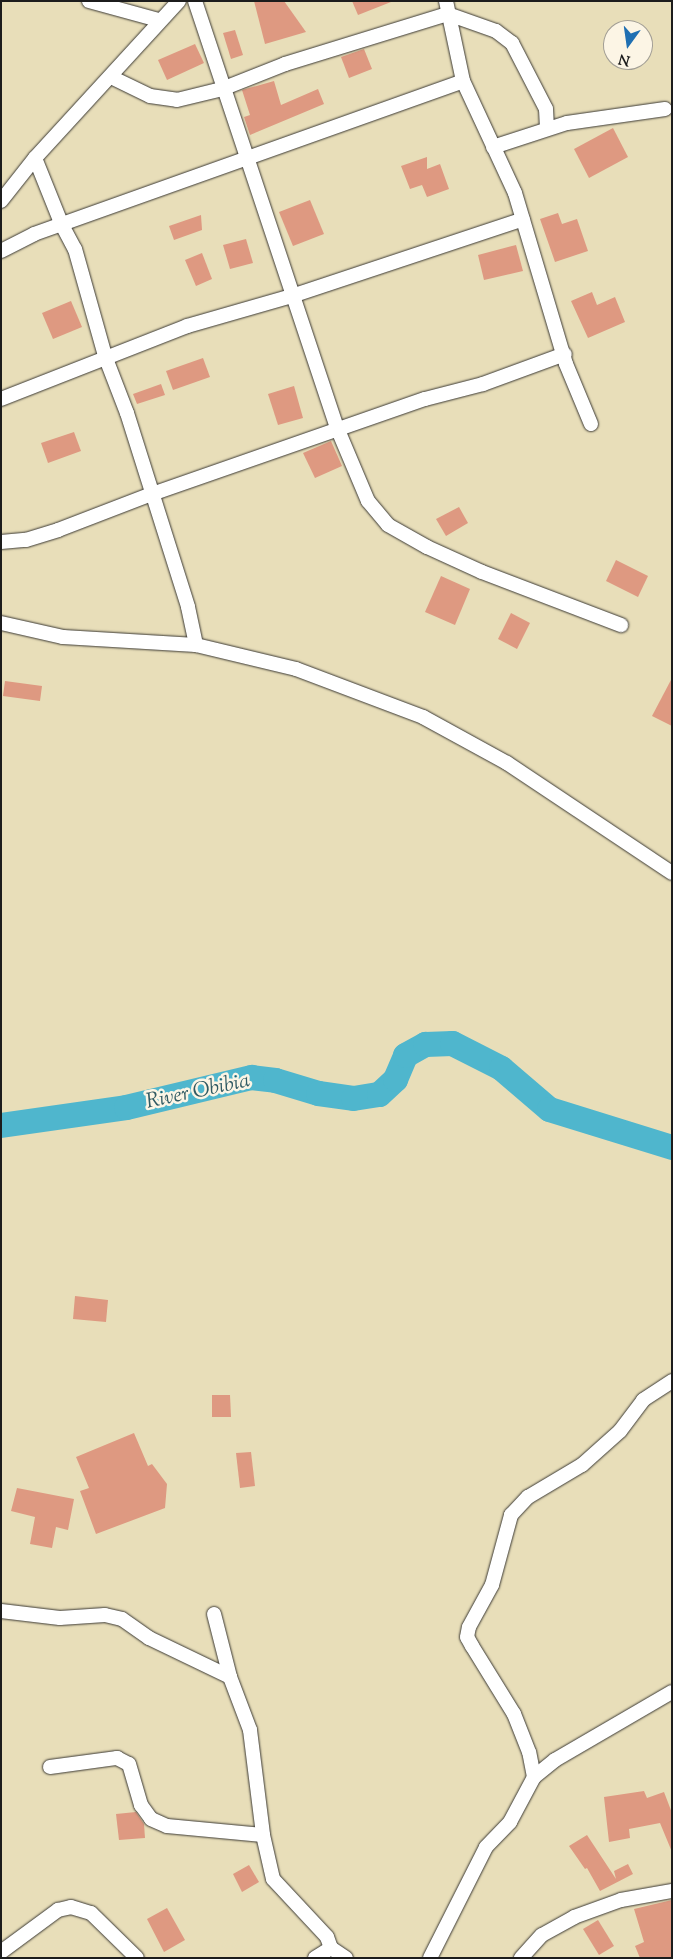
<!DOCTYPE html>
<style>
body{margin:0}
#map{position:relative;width:673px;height:1959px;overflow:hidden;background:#e8deb9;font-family:"Sorts Mill Goudy",serif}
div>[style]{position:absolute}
.river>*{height:25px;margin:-12.5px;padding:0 12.5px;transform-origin:12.5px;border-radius:12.5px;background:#4fb6cd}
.building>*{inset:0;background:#de9981}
.roads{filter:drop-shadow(0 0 1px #3b3934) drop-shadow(0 0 1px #3b3934)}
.minor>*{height:14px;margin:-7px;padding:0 7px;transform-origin:7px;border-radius:7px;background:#fff}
span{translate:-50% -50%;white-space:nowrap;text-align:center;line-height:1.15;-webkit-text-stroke:5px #fcf5e5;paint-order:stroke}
.water-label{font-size:21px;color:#305a63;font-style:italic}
.frame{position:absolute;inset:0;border:2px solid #1c1c1c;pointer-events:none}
.north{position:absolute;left:603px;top:20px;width:50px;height:50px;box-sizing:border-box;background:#fcf5e5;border:1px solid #a29e95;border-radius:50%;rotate:194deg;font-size:14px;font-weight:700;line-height:20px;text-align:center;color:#1c1c1c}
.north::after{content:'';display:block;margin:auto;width:18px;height:22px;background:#1f6fb2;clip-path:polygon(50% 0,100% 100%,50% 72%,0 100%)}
</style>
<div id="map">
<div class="river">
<div style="left:1px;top:1125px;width:126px;rotate:-8.2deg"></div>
<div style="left:126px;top:1107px;width:129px;rotate:-13.5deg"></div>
<div style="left:251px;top:1077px;width:24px;rotate:7deg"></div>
<div style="left:275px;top:1080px;width:45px;rotate:16.8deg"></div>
<div style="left:318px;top:1093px;width:35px;rotate:8deg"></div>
<div style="left:353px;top:1098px;width:26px;rotate:-9deg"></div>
<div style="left:379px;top:1094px;width:22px;rotate:-43deg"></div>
<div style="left:395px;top:1079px;width:26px;rotate:-67deg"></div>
<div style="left:405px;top:1055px;width:23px;rotate:-29deg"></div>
<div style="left:425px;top:1044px;width:27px;rotate:-2deg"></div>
<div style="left:452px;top:1043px;width:55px;rotate:27deg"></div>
<div style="left:501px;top:1068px;width:63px;rotate:40.5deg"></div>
<div style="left:549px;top:1109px;width:129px;rotate:17.2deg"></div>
</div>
<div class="building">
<div style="clip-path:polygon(254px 1px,284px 1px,306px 32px,265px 44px)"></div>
<div style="clip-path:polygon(352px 1px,391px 1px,391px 2px,358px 15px)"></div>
<div style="clip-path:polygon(235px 30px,243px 55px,231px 59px,223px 33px)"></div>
<div style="clip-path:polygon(195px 44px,204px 63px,167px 80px,158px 60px)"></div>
<div style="clip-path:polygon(364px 49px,372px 69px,349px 78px,341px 57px)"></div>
<div style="clip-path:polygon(274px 81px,281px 105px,318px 89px,324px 104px,250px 135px,244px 117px,250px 115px,242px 90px)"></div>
<div style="clip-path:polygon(613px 128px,628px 157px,589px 178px,574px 149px)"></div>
<div style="clip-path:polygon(427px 157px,427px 169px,440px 164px,449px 189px,427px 197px,422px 185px,410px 189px,401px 166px)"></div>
<div style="clip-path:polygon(310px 200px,324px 234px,293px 246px,279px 212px)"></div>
<div style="clip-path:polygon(558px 213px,562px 224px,577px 219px,588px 251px,555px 262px,540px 219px)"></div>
<div style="clip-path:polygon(201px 215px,202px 230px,174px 240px,169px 226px)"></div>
<div style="clip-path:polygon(246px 239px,253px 263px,230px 269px,223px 245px)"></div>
<div style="clip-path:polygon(516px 245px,523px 271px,484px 280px,478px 255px)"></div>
<div style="clip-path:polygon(202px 253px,212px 279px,196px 286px,185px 260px)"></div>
<div style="clip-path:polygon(592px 292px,597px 305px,615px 297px,625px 322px,588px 338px,571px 301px)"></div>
<div style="clip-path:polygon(71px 301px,82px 327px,53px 339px,42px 313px)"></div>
<div style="clip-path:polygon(203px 358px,210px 377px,173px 390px,166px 371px)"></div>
<div style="clip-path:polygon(161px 384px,165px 395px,137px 404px,133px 394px)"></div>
<div style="clip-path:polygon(294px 386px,303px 418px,278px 425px,268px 394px)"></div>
<div style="clip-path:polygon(74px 432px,81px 451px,48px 463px,41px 443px)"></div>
<div style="clip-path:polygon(331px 441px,342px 466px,315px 478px,303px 453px)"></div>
<div style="clip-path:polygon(459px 507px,468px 523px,446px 536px,436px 519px)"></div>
<div style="clip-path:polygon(616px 560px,648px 576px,638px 597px,606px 581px)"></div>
<div style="clip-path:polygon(441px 576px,470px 589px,455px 625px,425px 612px)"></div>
<div style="clip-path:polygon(511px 613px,530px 623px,517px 649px,498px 639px)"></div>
<div style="clip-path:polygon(672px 678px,672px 726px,652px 716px)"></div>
<div style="clip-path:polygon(5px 681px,42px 686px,40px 701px,3px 696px)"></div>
<div style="clip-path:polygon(75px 1296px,108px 1300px,106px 1322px,73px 1319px)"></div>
<div style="clip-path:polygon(212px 1395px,230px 1395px,231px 1417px,212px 1417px)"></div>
<div style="clip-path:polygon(134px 1433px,148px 1466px,152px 1464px,167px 1484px,165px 1508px,96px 1534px,80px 1491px,89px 1488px,76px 1457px)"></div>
<div style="clip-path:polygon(251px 1452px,255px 1486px,240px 1488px,236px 1453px)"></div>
<div style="clip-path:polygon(17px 1488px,74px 1499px,68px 1530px,56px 1527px,52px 1548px,30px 1544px,35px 1517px,11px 1511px)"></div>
<div style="clip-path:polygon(644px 1791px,647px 1798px,664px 1792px,672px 1813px,672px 1852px,660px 1823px,629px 1829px,630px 1838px,609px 1842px,604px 1797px)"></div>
<div style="clip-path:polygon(136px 1812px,144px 1824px,145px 1838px,119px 1840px,116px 1814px)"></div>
<div style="clip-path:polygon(587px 1835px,616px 1879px,614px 1871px,628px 1864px,633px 1874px,600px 1891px,587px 1868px,585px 1869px,569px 1846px)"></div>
<div style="clip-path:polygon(249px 1865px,259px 1882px,242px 1892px,233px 1874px)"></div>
<div style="clip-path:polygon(672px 1900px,672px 1958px,640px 1958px,635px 1946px,644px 1942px,634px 1909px)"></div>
<div style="clip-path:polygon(167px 1908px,185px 1940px,164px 1952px,147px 1919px)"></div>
<div style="clip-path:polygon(598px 1920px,614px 1946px,599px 1955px,583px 1929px)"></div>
</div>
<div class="roads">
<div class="minor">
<div style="left:89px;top:1px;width:72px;rotate:15.4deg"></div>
<div style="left:195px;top:1px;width:452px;rotate:71.6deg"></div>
<div style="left:338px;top:430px;width:77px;rotate:67.1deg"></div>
<div style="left:368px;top:501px;width:31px;rotate:50deg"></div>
<div style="left:388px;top:525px;width:45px;rotate:29.4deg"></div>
<div style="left:427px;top:547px;width:60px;rotate:24.4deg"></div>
<div style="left:482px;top:572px;width:149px;rotate:20.9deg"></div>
<div style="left:446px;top:1px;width:82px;rotate:78deg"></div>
<div style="left:463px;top:81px;width:123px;rotate:65.1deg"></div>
<div style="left:515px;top:193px;width:178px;rotate:73.4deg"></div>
<div style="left:566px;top:364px;width:65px;rotate:67.4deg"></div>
<div style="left:113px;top:78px;width:41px;rotate:25.9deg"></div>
<div style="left:150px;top:96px;width:27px;rotate:8deg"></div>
<div style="left:177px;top:100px;width:46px;rotate:-13.7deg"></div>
<div style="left:222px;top:89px;width:68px;rotate:-21.6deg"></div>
<div style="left:285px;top:64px;width:170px;rotate:-17.1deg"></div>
<div style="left:448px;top:14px;width:51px;rotate:19.5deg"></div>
<div style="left:496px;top:31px;width:20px;rotate:37deg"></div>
<div style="left:512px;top:43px;width:74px;rotate:62.7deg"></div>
<div style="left:546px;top:109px;width:19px;rotate:87deg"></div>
<div style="left:493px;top:147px;width:78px;rotate:-18deg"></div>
<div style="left:567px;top:123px;width:99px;rotate:-8.1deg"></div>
<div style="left:35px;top:158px;width:72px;rotate:68.1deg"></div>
<div style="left:62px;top:225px;width:27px;rotate:62deg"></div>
<div style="left:75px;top:249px;width:111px;rotate:74.3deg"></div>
<div style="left:105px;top:356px;width:61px;rotate:68.9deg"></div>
<div style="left:127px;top:413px;width:203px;rotate:72.5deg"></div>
<div style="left:188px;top:607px;width:39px;rotate:78deg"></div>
<div style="left:1px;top:201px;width:55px;rotate:-51.7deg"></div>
<div style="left:35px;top:158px;width:213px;rotate:-47.5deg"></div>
<div style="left:1px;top:251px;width:37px;rotate:-27deg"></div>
<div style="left:34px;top:234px;width:455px;rotate:-19.6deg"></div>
<div style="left:1px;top:399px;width:200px;rotate:-21.4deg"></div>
<div style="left:187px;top:326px;width:112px;rotate:-16deg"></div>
<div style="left:295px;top:295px;width:240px;rotate:-18.4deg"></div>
<div style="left:1px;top:542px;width:25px;rotate:-5deg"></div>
<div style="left:26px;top:540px;width:34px;rotate:-17deg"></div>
<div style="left:58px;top:530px;width:101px;rotate:-21deg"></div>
<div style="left:152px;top:494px;width:289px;rotate:-19.2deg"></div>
<div style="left:425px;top:399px;width:60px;rotate:-14.5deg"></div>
<div style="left:483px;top:384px;width:87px;rotate:-20.1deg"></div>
<div style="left:1px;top:623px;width:64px;rotate:12.7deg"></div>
<div style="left:63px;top:637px;width:133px;rotate:3.4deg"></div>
<div style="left:196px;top:645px;width:103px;rotate:13.5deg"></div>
<div style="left:296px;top:669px;width:136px;rotate:20.7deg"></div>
<div style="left:423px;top:717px;width:96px;rotate:28.7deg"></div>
<div style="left:507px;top:763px;width:198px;rotate:33.7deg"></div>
<div style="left:1px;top:1611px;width:59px;rotate:6.8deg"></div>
<div style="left:60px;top:1618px;width:45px;rotate:-3.8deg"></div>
<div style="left:105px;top:1615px;width:17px;rotate:13deg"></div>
<div style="left:122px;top:1619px;width:33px;rotate:35deg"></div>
<div style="left:149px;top:1638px;width:90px;rotate:25.7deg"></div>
<div style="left:214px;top:1614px;width:65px;rotate:75.7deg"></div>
<div style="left:230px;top:1677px;width:57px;rotate:69.3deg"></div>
<div style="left:250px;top:1730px;width:106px;rotate:82.9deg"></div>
<div style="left:263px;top:1835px;width:45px;rotate:77.2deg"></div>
<div style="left:273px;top:1879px;width:79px;rotate:47deg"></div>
<div style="left:327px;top:1937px;width:12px;rotate:70deg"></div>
<div style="left:331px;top:1948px;width:18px;rotate:34deg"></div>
<div style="left:50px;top:1767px;width:68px;rotate:-7.7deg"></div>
<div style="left:117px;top:1758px;width:13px;rotate:27deg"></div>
<div style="left:129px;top:1764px;width:43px;rotate:73.7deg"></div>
<div style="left:141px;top:1805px;width:17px;rotate:54deg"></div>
<div style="left:151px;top:1819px;width:17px;rotate:24deg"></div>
<div style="left:167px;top:1826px;width:96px;rotate:5.4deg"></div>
<div style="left:534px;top:1777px;width:25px;rotate:-101deg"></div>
<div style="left:529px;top:1752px;width:41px;rotate:-111.5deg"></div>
<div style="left:514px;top:1714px;width:80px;rotate:-121.7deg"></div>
<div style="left:472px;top:1646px;width:10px;rotate:-119deg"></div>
<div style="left:467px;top:1637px;width:10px;rotate:-79deg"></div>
<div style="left:469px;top:1627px;width:48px;rotate:-61.3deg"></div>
<div style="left:492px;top:1585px;width:73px;rotate:-74.8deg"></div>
<div style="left:511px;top:1515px;width:25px;rotate:-47deg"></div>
<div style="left:528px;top:1497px;width:63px;rotate:-30.7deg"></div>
<div style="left:582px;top:1465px;width:51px;rotate:-41.8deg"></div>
<div style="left:620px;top:1431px;width:39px;rotate:-53deg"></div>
<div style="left:643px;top:1400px;width:35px;rotate:-33deg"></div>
<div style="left:1px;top:1952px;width:71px;rotate:-36.4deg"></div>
<div style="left:58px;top:1910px;width:13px;rotate:-13deg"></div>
<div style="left:71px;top:1907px;width:21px;rotate:17deg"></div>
<div style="left:91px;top:1913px;width:64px;rotate:44.4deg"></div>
<div style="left:315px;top:1958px;width:19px;rotate:-32deg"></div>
<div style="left:430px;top:1958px;width:124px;rotate:-63.2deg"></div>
<div style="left:486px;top:1847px;width:35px;rotate:-46deg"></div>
<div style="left:510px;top:1822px;width:51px;rotate:-61.9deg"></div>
<div style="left:534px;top:1777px;width:27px;rotate:-39deg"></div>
<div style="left:555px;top:1760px;width:135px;rotate:-30.2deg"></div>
<div style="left:521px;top:1958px;width:31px;rotate:-48deg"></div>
<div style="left:542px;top:1935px;width:37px;rotate:-29deg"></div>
<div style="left:574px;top:1917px;width:50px;rotate:-19.9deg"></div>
<div style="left:621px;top:1900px;width:52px;rotate:-10deg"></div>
</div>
</div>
<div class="water-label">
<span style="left:198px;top:1092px;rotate:-12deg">River Obibia</span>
</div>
<div class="frame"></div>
<div class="north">N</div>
</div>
